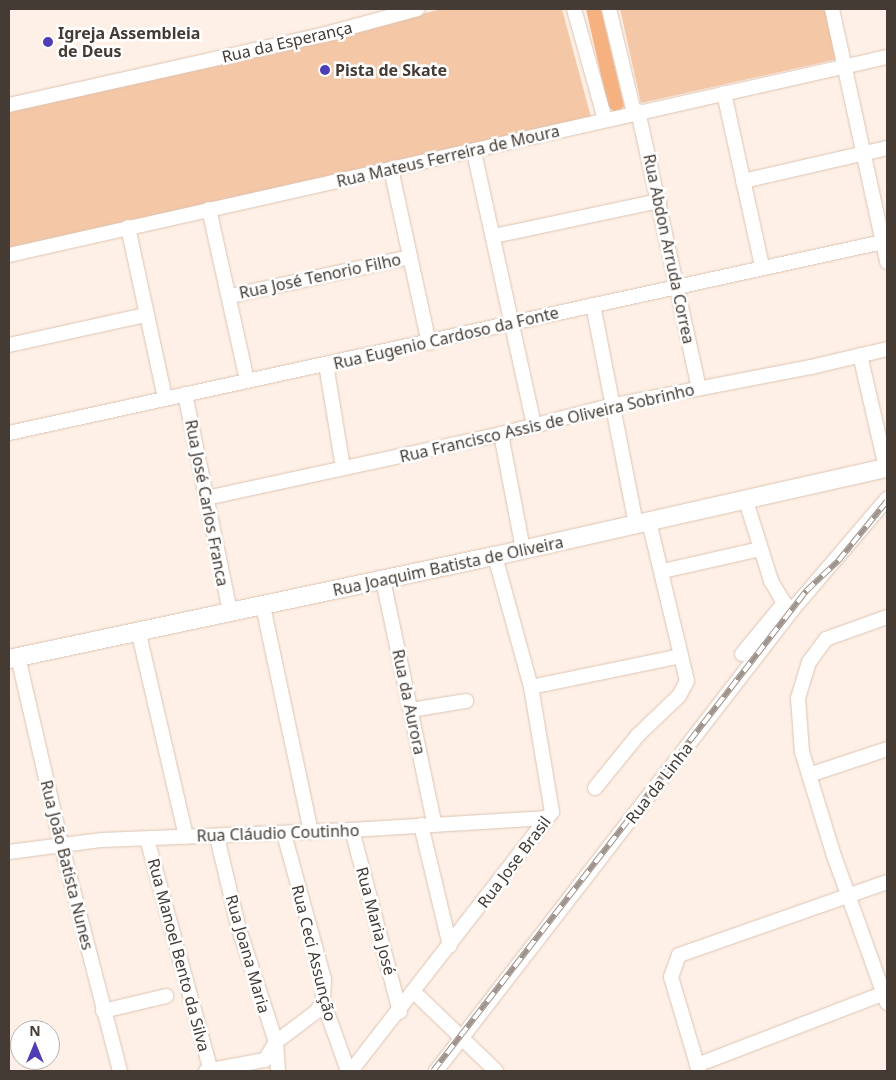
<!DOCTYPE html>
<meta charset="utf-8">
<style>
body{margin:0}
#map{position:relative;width:896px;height:1080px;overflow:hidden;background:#fef0e6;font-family:"Noto Sans",sans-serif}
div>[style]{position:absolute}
.green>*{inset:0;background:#f4c7a7}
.forest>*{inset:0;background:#f6b180}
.roads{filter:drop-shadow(0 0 1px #dcc4b4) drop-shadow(0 0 1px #dcc4b4)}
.minor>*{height:14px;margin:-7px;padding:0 7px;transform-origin:7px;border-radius:7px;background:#fff}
.tertiary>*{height:18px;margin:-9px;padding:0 9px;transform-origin:9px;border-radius:9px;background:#fff}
.rail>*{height:5.5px;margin-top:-2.75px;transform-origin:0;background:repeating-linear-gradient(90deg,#fff 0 11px,#9f938b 0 22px);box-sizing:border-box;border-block:1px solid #9f938b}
.dots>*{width:14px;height:14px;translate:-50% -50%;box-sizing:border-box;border:2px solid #fff;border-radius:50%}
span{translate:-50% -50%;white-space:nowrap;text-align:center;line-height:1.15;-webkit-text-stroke:5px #fff;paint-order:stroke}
.poi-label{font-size:16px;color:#443b34;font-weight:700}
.left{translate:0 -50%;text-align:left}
.street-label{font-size:16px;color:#443b34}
.frame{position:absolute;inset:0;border:10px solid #443b34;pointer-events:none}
.north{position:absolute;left:10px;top:1020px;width:50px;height:50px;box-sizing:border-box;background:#fff;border:1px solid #b4b1ae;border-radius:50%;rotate:0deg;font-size:14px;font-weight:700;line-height:20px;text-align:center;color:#443b34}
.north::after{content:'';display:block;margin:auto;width:18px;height:22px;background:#503db5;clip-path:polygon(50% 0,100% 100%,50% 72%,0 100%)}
</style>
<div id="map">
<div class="green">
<div style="clip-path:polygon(442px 9px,562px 9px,591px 117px,9px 249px,9px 111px)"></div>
<div style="clip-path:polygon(620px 9px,826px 9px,838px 59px,641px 103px)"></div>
</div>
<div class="forest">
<div style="clip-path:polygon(586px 9px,601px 9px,624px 106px,620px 111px,613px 111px,608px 106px)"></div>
</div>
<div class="roads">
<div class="minor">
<div style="left:574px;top:9px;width:114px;rotate:74.3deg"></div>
<div style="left:609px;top:9px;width:106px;rotate:76.4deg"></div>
<div style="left:832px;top:9px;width:259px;rotate:77.7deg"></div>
<div style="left:724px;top:93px;width:177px;rotate:77.6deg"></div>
<div style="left:9px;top:105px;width:321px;rotate:-12.6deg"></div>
<div style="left:322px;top:35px;width:99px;rotate:-15.2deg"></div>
<div style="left:638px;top:111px;width:284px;rotate:77.6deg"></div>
<div style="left:474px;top:152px;width:280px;rotate:77.6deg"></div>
<div style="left:391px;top:169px;width:178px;rotate:77.7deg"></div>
<div style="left:743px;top:181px;width:148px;rotate:-12.9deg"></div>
<div style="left:209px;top:209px;width:175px;rotate:77.5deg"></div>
<div style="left:128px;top:227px;width:175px;rotate:77.8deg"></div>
<div style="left:494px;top:236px;width:169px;rotate:-12deg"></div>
<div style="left:9px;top:255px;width:900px;rotate:-12.71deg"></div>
<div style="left:230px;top:296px;width:184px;rotate:-12.2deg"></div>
<div style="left:593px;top:305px;width:223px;rotate:78.9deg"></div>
<div style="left:9px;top:345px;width:140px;rotate:-12.4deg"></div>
<div style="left:860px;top:355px;width:116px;rotate:77deg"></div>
<div style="left:326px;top:364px;width:105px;rotate:80.7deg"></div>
<div style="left:185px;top:394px;width:223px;rotate:78.3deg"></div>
<div style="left:9px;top:433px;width:895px;rotate:-12.33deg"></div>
<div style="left:501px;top:434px;width:117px;rotate:79.2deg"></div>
<div style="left:206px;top:498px;width:302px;rotate:-12.2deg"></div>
<div style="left:501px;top:434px;width:117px;rotate:-14.4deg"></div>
<div style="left:614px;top:405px;width:201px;rotate:-10.9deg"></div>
<div style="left:811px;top:367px;width:78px;rotate:-13.3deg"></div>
<div style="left:746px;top:501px;width:84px;rotate:72.6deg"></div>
<div style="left:771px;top:581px;width:26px;rotate:59deg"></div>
<div style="left:784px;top:603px;width:11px;rotate:34deg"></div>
<div style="left:663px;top:571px;width:99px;rotate:-12.8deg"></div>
<div style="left:383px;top:580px;width:248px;rotate:78.1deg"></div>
<div style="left:263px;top:606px;width:231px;rotate:78deg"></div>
<div style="left:887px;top:617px;width:65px;rotate:160.2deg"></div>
<div style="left:826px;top:639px;width:29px;rotate:126deg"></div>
<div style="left:809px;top:662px;width:38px;rotate:107deg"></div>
<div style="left:798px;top:698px;width:54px;rotate:85.8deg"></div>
<div style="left:802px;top:752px;width:106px;rotate:72.9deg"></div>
<div style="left:833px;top:853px;width:159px;rotate:70.2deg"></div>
<div style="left:138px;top:630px;width:212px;rotate:76.9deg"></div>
<div style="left:742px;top:654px;width:66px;rotate:-50.5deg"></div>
<div style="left:18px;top:657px;width:191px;rotate:77deg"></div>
<div style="left:61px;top:843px;width:236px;rotate:75.5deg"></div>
<div style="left:531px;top:687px;width:153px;rotate:-11.7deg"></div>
<div style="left:411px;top:710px;width:56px;rotate:-9.3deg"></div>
<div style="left:809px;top:775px;width:82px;rotate:-18.4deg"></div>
<div style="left:595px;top:788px;width:68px;rotate:-50.9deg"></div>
<div style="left:638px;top:735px;width:57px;rotate:-43.6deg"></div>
<div style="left:679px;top:696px;width:17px;rotate:-62deg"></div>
<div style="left:687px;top:681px;width:164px;rotate:-103.4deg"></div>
<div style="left:421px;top:825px;width:124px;rotate:76.5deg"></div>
<div style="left:352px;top:830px;width:188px;rotate:75.2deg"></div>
<div style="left:284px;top:834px;width:150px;rotate:74.6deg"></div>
<div style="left:324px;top:979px;width:22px;rotate:93deg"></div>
<div style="left:323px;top:1001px;width:74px;rotate:70.3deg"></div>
<div style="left:217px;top:837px;width:95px;rotate:76.6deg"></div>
<div style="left:239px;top:929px;width:119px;rotate:71.9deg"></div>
<div style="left:276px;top:1042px;width:29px;rotate:86deg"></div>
<div style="left:147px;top:839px;width:241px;rotate:74.6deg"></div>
<div style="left:9px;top:852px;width:94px;rotate:-7.4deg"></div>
<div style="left:102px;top:840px;width:250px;rotate:-2.3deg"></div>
<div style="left:352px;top:830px;width:195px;rotate:-3.5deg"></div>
<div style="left:415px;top:993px;width:112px;rotate:43.9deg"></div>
<div style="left:103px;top:1011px;width:65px;rotate:-13.4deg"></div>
<div style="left:697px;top:1065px;width:204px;rotate:-21deg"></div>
<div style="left:206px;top:1071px;width:60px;rotate:-10.6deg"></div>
<div style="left:265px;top:1060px;width:21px;rotate:-59deg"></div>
<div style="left:276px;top:1042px;width:51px;rotate:-37.1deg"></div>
<div style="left:317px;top:1011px;width:12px;rotate:-59deg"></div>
<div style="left:351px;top:1071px;width:328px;rotate:-52.2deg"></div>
<div style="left:552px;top:812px;width:127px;rotate:-99.5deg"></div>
<div style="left:531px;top:687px;width:136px;rotate:-105.4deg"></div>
<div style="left:436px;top:1071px;width:584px;rotate:-52.31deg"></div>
<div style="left:793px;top:609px;width:145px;rotate:-49.5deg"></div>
<div style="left:699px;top:1071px;width:98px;rotate:-106.6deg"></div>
<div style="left:671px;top:977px;width:23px;rotate:-70deg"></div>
<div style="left:679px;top:955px;width:220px;rotate:-19.3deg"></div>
</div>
<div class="tertiary">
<div style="left:9px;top:659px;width:497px;rotate:-12deg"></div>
<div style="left:495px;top:556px;width:401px;rotate:-12.7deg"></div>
</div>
</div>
<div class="rail">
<div style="left:433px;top:1071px;width:608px;rotate:-52.15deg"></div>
<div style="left:806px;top:591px;width:44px;rotate:-43.2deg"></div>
<div style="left:838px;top:561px;width:77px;rotate:-50.8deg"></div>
</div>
<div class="dots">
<div style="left:48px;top:42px;background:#503db5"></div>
<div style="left:325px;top:70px;background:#503db5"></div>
</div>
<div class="poi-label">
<span class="left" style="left:58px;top:42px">Igreja Assembleia<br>de Deus</span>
<span class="left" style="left:335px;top:70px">Pista de Skate</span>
</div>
<div class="street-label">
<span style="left:287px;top:42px;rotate:-13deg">Rua da Esperança</span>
<span style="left:448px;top:156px;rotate:-13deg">Rua Mateus Ferreira de Moura</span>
<span style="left:669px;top:249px;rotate:78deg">Rua Abdon Arruda Correa</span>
<span style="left:320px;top:276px;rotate:-12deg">Rua José Tenorio Filho</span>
<span style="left:446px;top:338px;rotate:-13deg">Rua Eugenio Cardoso da Fonte</span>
<span style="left:547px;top:423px;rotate:-13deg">Rua Francisco Assis de Oliveira Sobrinho</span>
<span style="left:207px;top:503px;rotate:79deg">Rua José Carlos Franca</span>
<span style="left:448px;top:566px;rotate:-12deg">Rua Joaquim Batista de Oliveira</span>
<span style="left:409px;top:702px;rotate:78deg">Rua da Aurora</span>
<span style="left:659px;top:783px;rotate:-52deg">Rua da Linha</span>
<span style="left:278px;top:833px;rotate:-2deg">Rua Cláudio Coutinho</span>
<span style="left:514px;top:862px;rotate:-53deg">Rua Jose Brasil</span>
<span style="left:67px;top:865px;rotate:76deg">Rua João Batista Nunes</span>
<span style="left:376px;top:921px;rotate:75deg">Rua Maria José</span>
<span style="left:314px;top:953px;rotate:76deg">Rua Ceci Assunção</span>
<span style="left:248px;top:954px;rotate:74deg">Rua Joana Maria</span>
<span style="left:179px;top:955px;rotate:75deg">Rua Manoel Bento da Silva</span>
</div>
<div class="frame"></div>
<div class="north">N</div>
</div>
